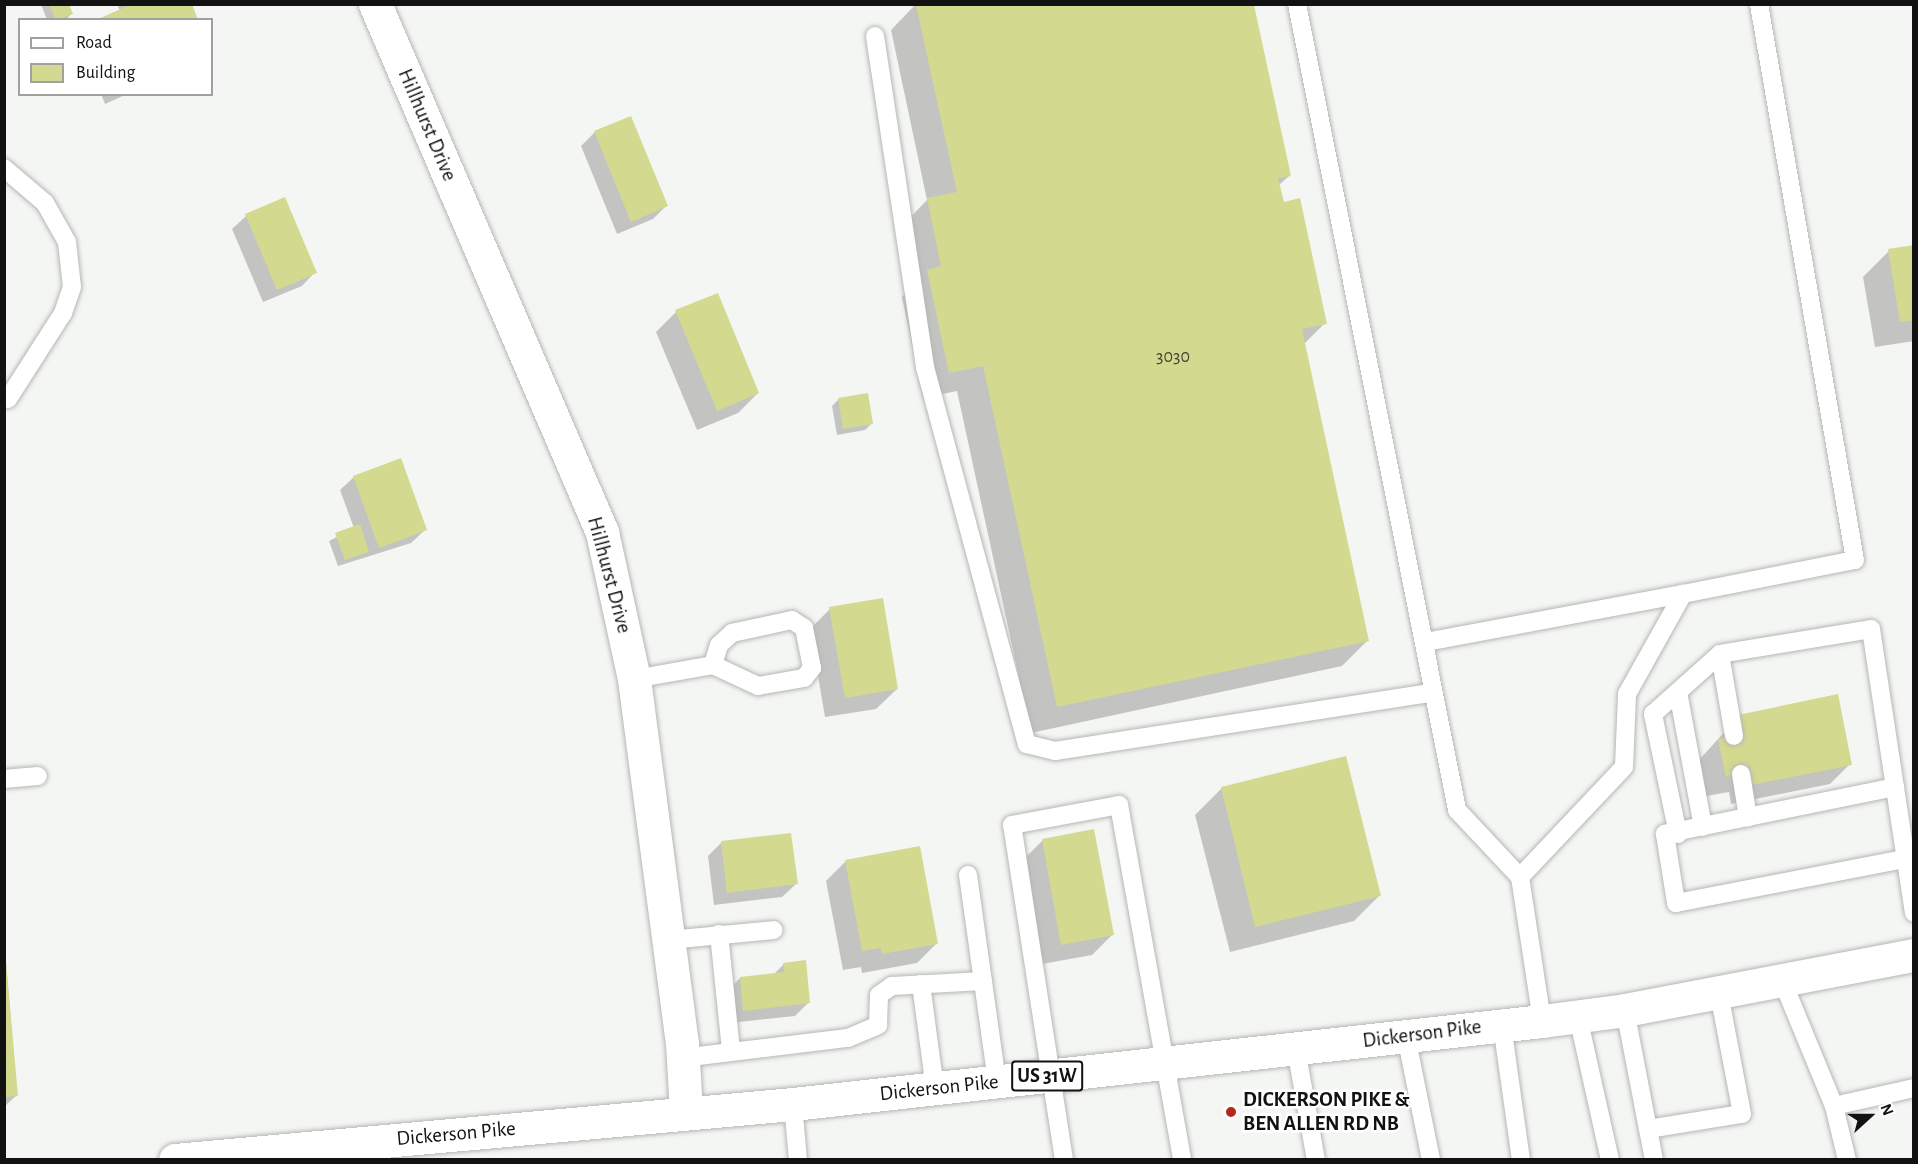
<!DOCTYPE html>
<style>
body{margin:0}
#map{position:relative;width:1918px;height:1164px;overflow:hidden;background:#f4f6f3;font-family:"Alegreya Sans",sans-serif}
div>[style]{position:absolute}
.shadow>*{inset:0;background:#0003}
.building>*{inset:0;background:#d4d990}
.roads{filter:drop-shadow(0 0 2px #b5b7b4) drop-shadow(0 0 2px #b5b7b4)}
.lane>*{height:18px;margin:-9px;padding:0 9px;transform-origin:9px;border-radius:9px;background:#fff}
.street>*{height:33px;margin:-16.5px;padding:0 16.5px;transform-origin:16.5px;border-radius:16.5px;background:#fff}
.primary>*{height:33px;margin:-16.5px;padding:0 16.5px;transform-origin:16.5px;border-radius:16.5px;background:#fff}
.dots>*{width:16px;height:16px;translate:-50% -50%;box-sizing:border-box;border:3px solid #fff;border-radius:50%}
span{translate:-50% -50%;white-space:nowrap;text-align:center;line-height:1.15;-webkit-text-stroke:5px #fff;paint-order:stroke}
.number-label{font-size:18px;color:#424431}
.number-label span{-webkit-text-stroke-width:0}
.shield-label span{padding:2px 4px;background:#fff;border:2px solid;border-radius:4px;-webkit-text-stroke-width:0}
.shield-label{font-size:20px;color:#111211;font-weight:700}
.street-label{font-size:21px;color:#111211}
.poi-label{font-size:21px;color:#111211;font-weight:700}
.left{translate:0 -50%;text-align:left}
.frame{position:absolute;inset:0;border:6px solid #111211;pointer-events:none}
.legend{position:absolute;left:18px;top:18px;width:195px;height:78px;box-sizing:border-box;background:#fff;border:2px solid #a0a0a0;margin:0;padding:8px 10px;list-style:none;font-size:18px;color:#111211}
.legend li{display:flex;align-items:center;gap:12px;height:30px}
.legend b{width:30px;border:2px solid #a0a0a0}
.north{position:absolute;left:1840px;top:1086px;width:60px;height:60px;-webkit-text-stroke:4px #fff;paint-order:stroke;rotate:69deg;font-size:16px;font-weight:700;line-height:24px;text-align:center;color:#111211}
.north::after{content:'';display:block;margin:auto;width:21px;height:27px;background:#111211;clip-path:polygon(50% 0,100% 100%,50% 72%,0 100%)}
</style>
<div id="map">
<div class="shadow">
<div style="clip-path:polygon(41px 4px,67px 4px,71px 14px,66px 20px,47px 20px)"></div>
<div style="clip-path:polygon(117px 4px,191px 4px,120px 11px)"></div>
<div style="clip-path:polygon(916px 4px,1253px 4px,1290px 175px,1278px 186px,1325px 323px,1304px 344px,1368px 640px,1342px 666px,1031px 733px,957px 391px,923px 398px,902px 297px,914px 284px,902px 226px,927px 200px,891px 30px)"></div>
<div style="clip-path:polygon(101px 94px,127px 94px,105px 104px)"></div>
<div style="clip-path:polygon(595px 132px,666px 206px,653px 219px,617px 234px,581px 146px)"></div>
<div style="clip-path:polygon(246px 216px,315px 272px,302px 286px,263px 302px,232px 229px)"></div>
<div style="clip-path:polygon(1914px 247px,1914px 341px,1875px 347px,1863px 277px,1889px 251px)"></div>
<div style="clip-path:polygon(676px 312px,758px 393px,738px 413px,697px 430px,656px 332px)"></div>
<div style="clip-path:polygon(839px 399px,871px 424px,865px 430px,837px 435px,832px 406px)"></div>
<div style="clip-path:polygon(354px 477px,425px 530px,411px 543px,338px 566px,329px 541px,354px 528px,340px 490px)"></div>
<div style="clip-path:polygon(830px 609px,897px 689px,876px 709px,825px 717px,810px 629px)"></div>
<div style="clip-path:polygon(1739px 716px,1850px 764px,1830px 784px,1731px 804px,1729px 792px,1706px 796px,1699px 760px)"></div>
<div style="clip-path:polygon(1345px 757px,1380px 895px,1354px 921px,1230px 952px,1195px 815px,1221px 789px)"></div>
<div style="clip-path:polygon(1043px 840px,1112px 935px,1092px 955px,1042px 964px,1023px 860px)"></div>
<div style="clip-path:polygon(722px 842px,796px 884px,782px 897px,714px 905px,708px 856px)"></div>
<div style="clip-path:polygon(846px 861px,937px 943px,917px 963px,862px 973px,861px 967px,843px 970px,826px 881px)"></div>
<div style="clip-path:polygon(4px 937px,17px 1095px,4px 1107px)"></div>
<div style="clip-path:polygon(784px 964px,808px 1003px,795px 1016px,730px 1023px,727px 992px,740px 978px,773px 975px)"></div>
</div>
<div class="building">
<div style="clip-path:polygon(49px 4px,69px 4px,73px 14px,56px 20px)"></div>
<div style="clip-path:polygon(132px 4px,192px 4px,198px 20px,96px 20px)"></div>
<div style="clip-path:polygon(916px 5px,1254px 5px,1291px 176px,1278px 178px,1284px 202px,1300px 198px,1327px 324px,1302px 329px,1369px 641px,1057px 707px,983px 366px,949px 373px,927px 270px,941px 266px,927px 198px,957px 192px)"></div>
<div style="clip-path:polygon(631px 116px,668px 206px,631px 222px,594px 131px)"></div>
<div style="clip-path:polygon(285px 197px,317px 273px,277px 290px,245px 214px)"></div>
<div style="clip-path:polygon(1914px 245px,1914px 320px,1900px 322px,1888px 249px)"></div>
<div style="clip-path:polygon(718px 293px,759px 393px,717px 411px,675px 310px)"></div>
<div style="clip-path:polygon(868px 393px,873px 424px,843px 429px,838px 398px)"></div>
<div style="clip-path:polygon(401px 458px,427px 530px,379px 548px,353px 476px)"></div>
<div style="clip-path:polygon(360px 524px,369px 552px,345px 560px,335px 533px)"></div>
<div style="clip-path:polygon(883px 598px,898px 689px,845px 698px,829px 607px)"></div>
<div style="clip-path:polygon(1838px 694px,1852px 765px,1751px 785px,1749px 772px,1726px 777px,1718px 739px,1743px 734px,1738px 715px)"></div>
<div style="clip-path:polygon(1346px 756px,1381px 896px,1255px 927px,1221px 787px)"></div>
<div style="clip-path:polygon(1094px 829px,1114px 935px,1061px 945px,1042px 839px)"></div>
<div style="clip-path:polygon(791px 833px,798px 884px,727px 893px,721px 841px)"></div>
<div style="clip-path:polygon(920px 846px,938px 944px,882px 954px,881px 948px,862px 951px,845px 860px)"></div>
<div style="clip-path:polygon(4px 940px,18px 1096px,4px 1097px)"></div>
<div style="clip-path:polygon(806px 960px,810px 1003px,743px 1011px,740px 977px,784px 972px,783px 963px)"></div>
</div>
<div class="roads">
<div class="lane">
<div style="left:1297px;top:4px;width:822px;rotate:78.77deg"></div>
<div style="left:1457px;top:810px;width:92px;rotate:46.8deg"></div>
<div style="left:1520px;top:877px;width:151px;rotate:-46.6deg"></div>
<div style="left:1624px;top:767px;width:73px;rotate:-87.6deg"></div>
<div style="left:1627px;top:694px;width:115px;rotate:-60.8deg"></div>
<div style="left:1683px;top:594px;width:175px;rotate:-11.2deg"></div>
<div style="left:1855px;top:560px;width:564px;rotate:-99.8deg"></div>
<div style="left:875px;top:36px;width:335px;rotate:81.4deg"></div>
<div style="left:925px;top:367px;width:391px;rotate:74.9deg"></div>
<div style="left:1027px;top:744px;width:29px;rotate:14deg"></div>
<div style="left:1055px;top:751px;width:380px;rotate:-8.8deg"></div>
<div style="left:4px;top:168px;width:54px;rotate:40.5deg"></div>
<div style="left:45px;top:203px;width:45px;rotate:60.6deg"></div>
<div style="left:67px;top:242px;width:45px;rotate:83.7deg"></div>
<div style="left:72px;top:287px;width:28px;rotate:109deg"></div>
<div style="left:63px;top:313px;width:102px;rotate:122.6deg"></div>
<div style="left:1426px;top:642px;width:261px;rotate:-10.6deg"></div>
<div style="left:1720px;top:654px;width:83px;rotate:80.3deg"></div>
<div style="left:634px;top:679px;width:80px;rotate:-10deg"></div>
<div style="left:713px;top:665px;width:50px;rotate:25deg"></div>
<div style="left:758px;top:686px;width:47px;rotate:-9.9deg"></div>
<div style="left:804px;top:678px;width:13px;rotate:-51deg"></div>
<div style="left:812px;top:668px;width:41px;rotate:-101.3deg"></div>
<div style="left:804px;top:628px;width:14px;rotate:-146deg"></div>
<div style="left:792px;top:620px;width:61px;rotate:167.8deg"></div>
<div style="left:732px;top:633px;width:18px;rotate:137deg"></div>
<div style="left:719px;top:645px;width:21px;rotate:107deg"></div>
<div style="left:1678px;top:692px;width:137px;rotate:79.5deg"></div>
<div style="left:1741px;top:774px;width:44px;rotate:80.8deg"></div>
<div style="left:4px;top:779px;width:34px;rotate:-5deg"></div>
<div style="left:1895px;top:787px;width:235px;rotate:168.5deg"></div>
<div style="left:1665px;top:834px;width:70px;rotate:80.9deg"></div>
<div style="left:1676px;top:903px;width:233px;rotate:-10.9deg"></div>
<div style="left:1678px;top:834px;width:123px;rotate:-101.8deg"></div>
<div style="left:1653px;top:714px;width:90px;rotate:-41.8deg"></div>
<div style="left:1720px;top:654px;width:153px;rotate:-9.4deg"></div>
<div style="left:1871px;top:629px;width:287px;rotate:81.4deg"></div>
<div style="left:968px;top:875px;width:208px;rotate:82deg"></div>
<div style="left:1520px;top:877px;width:146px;rotate:81.3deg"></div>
<div style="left:719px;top:934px;width:117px;rotate:84.1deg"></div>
<div style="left:669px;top:940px;width:105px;rotate:-5.4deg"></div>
<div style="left:1782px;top:980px;width:136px;rotate:67.6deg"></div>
<div style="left:921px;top:984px;width:106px;rotate:82.4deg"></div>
<div style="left:1625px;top:1010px;width:121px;rotate:79.1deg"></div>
<div style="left:1648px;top:1129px;width:95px;rotate:-9.1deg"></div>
<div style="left:1742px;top:1114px;width:123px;rotate:-100.8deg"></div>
<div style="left:1578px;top:1017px;width:147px;rotate:77.4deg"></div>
<div style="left:1502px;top:1025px;width:136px;rotate:82deg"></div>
<div style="left:1406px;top:1036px;width:126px;rotate:78.6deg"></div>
<div style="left:1296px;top:1049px;width:113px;rotate:79.8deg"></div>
<div style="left:682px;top:1058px;width:167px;rotate:-6.9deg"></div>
<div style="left:848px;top:1038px;width:33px;rotate:-23deg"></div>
<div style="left:878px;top:1025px;width:30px;rotate:-88deg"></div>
<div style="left:879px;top:995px;width:16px;rotate:-35deg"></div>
<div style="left:892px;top:986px;width:91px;rotate:-3.1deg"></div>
<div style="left:793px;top:1104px;width:56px;rotate:84.9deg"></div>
<div style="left:1648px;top:1129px;width:32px;rotate:79deg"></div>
<div style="left:1064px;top:1160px;width:339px;rotate:-98.8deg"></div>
<div style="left:1012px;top:825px;width:109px;rotate:-10.6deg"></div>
<div style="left:1119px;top:805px;width:361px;rotate:79.9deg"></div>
<div style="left:1847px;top:1160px;width:56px;rotate:-103.5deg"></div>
<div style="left:1834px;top:1106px;width:82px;rotate:-12.7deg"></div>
</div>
<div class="street">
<div style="left:375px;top:4px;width:575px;rotate:66.74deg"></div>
<div style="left:602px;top:532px;width:150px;rotate:77.7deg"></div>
<div style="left:634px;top:679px;width:367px;rotate:82.5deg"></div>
<div style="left:682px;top:1043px;width:70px;rotate:86.7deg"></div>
</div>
<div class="primary">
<div style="left:175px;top:1160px;width:621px;rotate:-5.18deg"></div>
<div style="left:793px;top:1104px;width:754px;rotate:-6.32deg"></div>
<div style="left:1542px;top:1021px;width:84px;rotate:-7.5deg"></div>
<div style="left:1625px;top:1010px;width:294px;rotate:-10.8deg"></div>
</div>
</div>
<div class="dots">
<div style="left:1231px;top:1112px;background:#b6271e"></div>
</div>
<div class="number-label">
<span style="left:1173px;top:357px">3030</span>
</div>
<div class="shield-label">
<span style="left:1047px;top:1076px">US 31W</span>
</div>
<div class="street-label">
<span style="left:427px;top:125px;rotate:67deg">Hillhurst Drive</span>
<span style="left:609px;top:575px;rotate:75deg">Hillhurst Drive</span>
<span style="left:1422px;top:1034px;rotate:-7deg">Dickerson Pike</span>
<span style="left:939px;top:1088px;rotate:-6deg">Dickerson Pike</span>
<span style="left:456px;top:1134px;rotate:-5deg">Dickerson Pike</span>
</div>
<div class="poi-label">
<span class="left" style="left:1243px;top:1112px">DICKERSON PIKE &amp;<br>BEN ALLEN RD NB</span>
</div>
<div class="frame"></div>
<ul class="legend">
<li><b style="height:8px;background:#fff"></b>Road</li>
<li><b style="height:16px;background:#d4d990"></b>Building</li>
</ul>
<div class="north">N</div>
</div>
